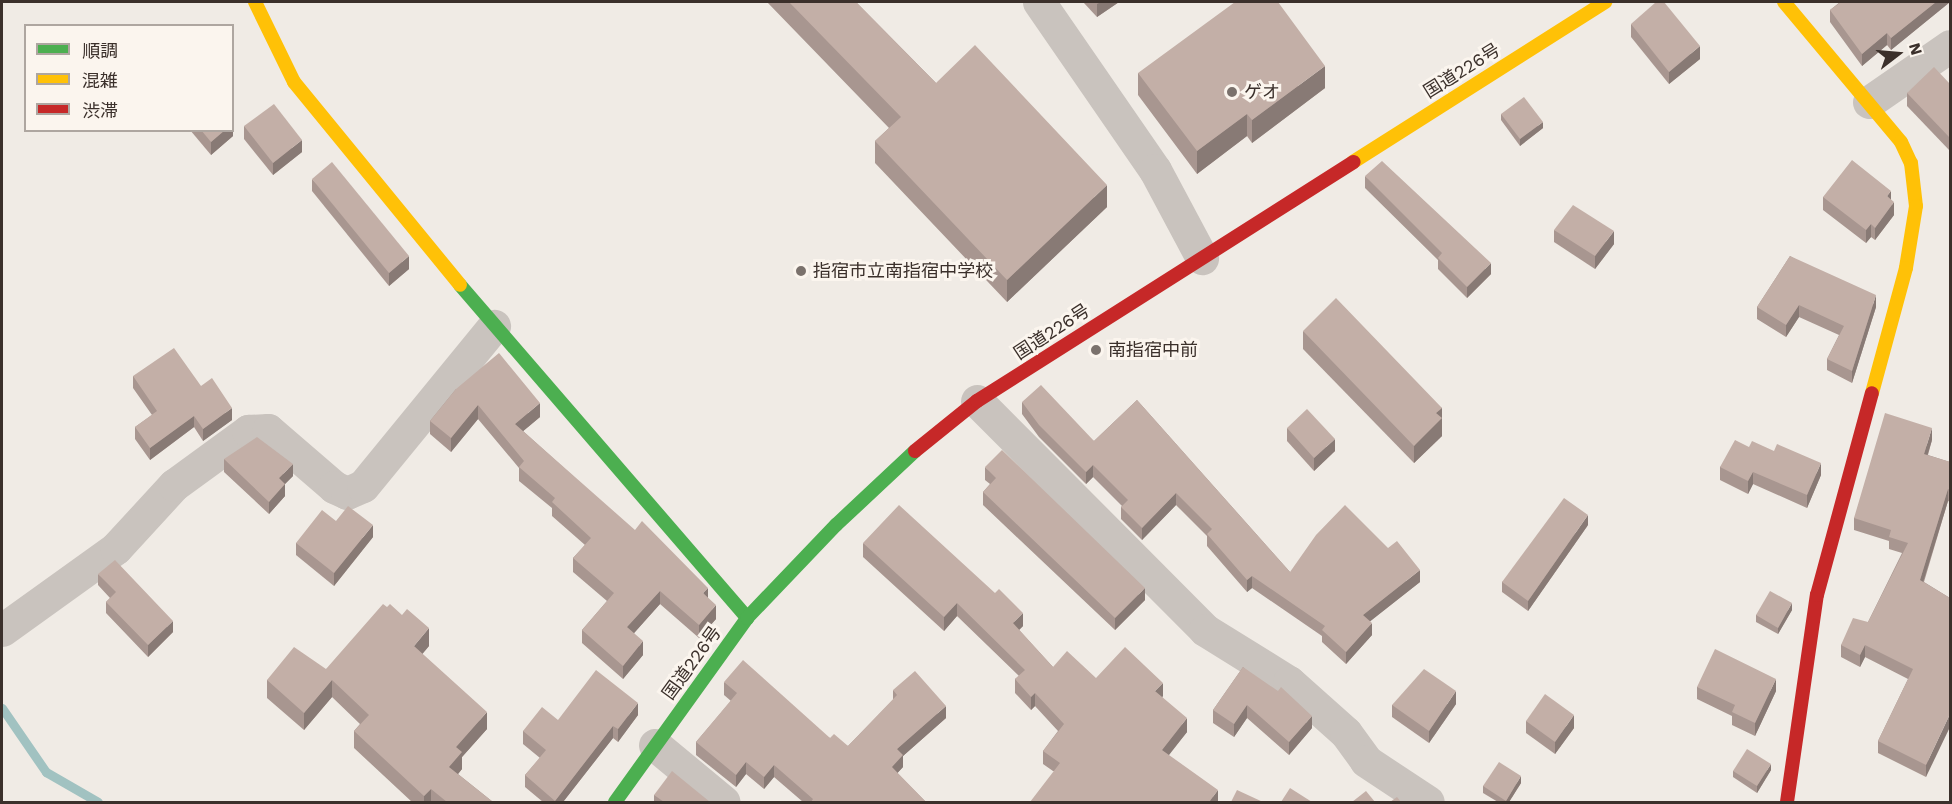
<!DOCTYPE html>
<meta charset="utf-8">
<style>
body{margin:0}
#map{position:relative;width:1952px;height:804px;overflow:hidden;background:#f0ebe5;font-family:"Work Sans","Noto Sans JP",sans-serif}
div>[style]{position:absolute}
.stream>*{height:9px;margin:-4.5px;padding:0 4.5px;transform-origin:4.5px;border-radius:4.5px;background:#a1c2c1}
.street>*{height:33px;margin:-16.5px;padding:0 16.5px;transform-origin:16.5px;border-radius:16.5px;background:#c9c3be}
.fast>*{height:14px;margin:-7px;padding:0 7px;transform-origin:7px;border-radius:7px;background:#4caf50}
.slow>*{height:14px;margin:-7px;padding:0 7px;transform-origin:7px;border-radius:7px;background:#ffc107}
.jam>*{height:14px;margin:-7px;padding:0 7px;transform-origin:7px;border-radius:7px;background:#c62828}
.wall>*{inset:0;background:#a89690}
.shaded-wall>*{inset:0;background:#887a75}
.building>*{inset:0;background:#c3afa7}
.dots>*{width:16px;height:16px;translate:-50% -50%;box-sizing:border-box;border:3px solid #fbf5ee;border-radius:50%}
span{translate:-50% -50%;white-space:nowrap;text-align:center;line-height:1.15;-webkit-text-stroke:6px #fbf5ee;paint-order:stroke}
.street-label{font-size:18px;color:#3b302b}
.poi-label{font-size:18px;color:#3b302b}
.left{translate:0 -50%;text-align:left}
.frame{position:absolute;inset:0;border:3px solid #3b302b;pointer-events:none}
.legend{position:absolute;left:24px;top:24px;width:210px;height:108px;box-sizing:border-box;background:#fbf5ee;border:2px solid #aea6a0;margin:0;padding:8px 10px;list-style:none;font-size:18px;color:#3b302b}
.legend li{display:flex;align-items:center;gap:12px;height:30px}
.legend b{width:30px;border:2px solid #aea6a0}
.north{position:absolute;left:1868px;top:24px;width:60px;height:60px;-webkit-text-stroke:4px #fbf5ee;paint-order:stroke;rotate:74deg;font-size:16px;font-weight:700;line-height:24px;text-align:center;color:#3b302b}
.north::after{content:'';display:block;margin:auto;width:21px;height:27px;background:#3b302b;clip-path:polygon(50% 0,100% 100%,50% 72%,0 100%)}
</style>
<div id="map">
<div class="stream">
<div style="left:2px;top:708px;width:78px;rotate:55.5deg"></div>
<div style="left:46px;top:772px;width:60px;rotate:30deg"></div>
</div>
<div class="street">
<div style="left:1039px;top:2px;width:204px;rotate:55.4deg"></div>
<div style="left:1155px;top:170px;width:100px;rotate:61.9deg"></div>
<div style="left:1869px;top:102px;width:98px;rotate:-34.7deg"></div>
<div style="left:977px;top:401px;width:323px;rotate:45.1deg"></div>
<div style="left:1205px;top:630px;width:99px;rotate:31.8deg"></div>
<div style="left:1289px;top:682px;width:76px;rotate:41.8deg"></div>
<div style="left:1346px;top:733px;width:34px;rotate:54deg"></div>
<div style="left:1366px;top:761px;width:74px;rotate:33.5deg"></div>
<div style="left:2px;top:630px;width:140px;rotate:-35.7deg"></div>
<div style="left:116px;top:548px;width:86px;rotate:-47.4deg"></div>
<div style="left:174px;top:485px;width:92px;rotate:-36.1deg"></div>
<div style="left:248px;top:431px;width:20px;rotate:-3deg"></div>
<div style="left:268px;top:430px;width:87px;rotate:40.8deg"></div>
<div style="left:334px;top:487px;width:14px;rotate:25deg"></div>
<div style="left:347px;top:493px;width:17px;rotate:-24deg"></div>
<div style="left:363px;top:486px;width:207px;rotate:-50.7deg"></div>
<div style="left:655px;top:745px;width:89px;rotate:39.6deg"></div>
</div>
<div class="fast">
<div style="left:460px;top:285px;width:440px;rotate:49.2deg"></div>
<div style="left:615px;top:802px;width:226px;rotate:-54.3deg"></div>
<div style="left:747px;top:618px;width:129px;rotate:-46.3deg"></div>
<div style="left:836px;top:525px;width:108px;rotate:-43.1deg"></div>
</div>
<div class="slow">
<div style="left:255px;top:2px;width:89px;rotate:64deg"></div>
<div style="left:294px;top:82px;width:262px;rotate:50.7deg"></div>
<div style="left:1784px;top:2px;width:182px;rotate:50.1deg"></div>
<div style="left:1901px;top:142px;width:23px;rotate:65deg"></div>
<div style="left:1911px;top:163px;width:43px;rotate:83.4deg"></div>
<div style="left:1916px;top:206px;width:63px;rotate:99.2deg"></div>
<div style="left:1906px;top:268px;width:130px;rotate:105.2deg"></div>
<div style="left:1353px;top:162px;width:299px;rotate:-32.4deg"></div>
</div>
<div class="jam">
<div style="left:915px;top:451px;width:80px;rotate:-38.9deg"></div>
<div style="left:977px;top:401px;width:446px;rotate:-32.4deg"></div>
<div style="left:1787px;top:802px;width:209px;rotate:-81.8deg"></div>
<div style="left:1817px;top:595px;width:209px;rotate:-74.8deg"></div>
</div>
<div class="wall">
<div style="clip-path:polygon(767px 2px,856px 2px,936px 83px,1107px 207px,1007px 302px,875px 163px,875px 141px,889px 128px)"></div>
<div style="clip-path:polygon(1083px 2px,1119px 2px,1097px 17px)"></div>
<div style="clip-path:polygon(1840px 2px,1950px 2px,1891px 50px,1887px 45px,1862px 66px,1830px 22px,1830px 10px)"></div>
<div style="clip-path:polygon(1631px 24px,1700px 59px,1669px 84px,1631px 37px)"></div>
<div style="clip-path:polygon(1138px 73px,1325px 88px,1252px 143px,1247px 136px,1197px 174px,1138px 95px)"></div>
<div style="clip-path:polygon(1950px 84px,1950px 151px,1907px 106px,1907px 93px)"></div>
<div style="clip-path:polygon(1501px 114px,1543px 128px,1520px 146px,1501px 120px)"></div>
<div style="clip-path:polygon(244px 126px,302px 152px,273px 175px,244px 139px)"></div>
<div style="clip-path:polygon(190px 130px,232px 130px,233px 136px,211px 155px)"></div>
<div style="clip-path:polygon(1365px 176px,1491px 274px,1467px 298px,1438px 269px,1438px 260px,1365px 188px)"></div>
<div style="clip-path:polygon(312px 179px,409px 269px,389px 286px,312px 191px)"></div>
<div style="clip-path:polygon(1823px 197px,1891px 200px,1894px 215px,1875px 240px,1871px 237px,1866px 243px,1823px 210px)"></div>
<div style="clip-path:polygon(1554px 230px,1614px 244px,1595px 269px,1554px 242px)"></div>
<div style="clip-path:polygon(1790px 256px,1876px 307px,1852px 383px,1827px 370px,1827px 359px,1839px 335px,1799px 317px,1786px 337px,1757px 319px,1757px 307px)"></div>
<div style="clip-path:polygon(1303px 331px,1442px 408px,1442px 436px,1414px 463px,1303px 349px)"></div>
<div style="clip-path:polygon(133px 376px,201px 386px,232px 420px,203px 441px,194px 427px,150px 460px,135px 439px,135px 427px,152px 415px,133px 388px)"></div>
<div style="clip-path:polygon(456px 389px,540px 417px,523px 431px,708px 598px,716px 619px,699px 638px,660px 604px,634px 633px,643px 655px,623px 679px,582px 643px,582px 630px,607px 601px,573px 572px,573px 558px,585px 545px,552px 516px,552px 508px,519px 481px,519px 468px,478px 419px,451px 452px,430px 434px,430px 421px)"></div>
<div style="clip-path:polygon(1137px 400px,1290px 572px,1420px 582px,1370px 621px,1372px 635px,1346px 664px,1322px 642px,1322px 636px,1252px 588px,1247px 592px,1207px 546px,1207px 536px,1176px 505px,1142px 540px,1121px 519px,1121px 507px,1122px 506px,1093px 477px,1086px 484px,1039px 437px,1022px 414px,1022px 402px,1094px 441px)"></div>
<div style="clip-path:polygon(1287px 428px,1335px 451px,1314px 471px,1287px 441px)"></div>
<div style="clip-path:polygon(1932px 440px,1928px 455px,1950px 462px,1950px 502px,1948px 501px,1924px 582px,1950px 598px,1926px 777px,1878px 753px,1878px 741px,1908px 679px,1865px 657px,1860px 667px,1841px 657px,1841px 645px,1868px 622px,1902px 553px,1889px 549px,1889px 541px,1854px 530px,1854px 518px)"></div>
<div style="clip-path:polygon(1749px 447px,1821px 475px,1807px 508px,1753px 484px,1748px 494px,1720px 480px,1720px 467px)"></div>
<div style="clip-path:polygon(224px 459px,293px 476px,285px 484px,285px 496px,269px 514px,224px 472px)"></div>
<div style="clip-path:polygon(985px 467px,1145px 600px,1115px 630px,983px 505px,983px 492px,990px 484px,985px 480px)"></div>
<div style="clip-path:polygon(1588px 525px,1528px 611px,1502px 592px,1502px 582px)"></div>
<div style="clip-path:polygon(373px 537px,334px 586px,296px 555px,296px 543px)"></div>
<div style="clip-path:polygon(863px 543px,1023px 626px,1019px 630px,1053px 667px,1163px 696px,1162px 697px,1187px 732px,1168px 755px,1218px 802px,1053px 771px,1043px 764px,1043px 751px,1058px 731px,1035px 706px,1031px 710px,1015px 693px,1015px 679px,1019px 676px,957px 616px,944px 631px,863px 557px)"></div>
<div style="clip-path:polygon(98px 574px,173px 632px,148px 657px,106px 613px,106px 602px,110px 598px,98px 585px)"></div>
<div style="clip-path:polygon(1792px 610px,1778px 634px,1756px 622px,1756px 615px)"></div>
<div style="clip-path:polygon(429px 646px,422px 654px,487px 729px,462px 757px,462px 769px,458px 774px,493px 802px,412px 802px,354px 748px,354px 731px,360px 724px,332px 697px,304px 730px,267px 698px,267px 680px,326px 669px)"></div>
<div style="clip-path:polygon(1243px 667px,1312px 728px,1289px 755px,1247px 718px,1234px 737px,1213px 723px,1213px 710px)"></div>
<div style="clip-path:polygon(724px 682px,830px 738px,848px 746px,893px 700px,893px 690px,946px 718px,903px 756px,903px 767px,897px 773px,926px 802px,803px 802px,774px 777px,764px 789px,746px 774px,736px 787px,696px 755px,696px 742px,731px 701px,724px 695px)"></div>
<div style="clip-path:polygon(1697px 687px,1776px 691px,1755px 736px,1732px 725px,1732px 716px,1697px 699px)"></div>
<div style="clip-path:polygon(1456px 704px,1429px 743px,1392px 717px,1392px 705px)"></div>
<div style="clip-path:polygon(638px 715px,618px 742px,613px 738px,563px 802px,543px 802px,525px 787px,525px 775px,540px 758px,523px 744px,523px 731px,558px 720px)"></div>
<div style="clip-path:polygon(1526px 721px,1574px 728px,1555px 754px,1526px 733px)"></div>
<div style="clip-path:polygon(1771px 770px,1757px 793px,1733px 777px,1733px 771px)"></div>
<div style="clip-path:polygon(1521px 783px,1509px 802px,1498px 802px,1483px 793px,1483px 786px)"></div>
<div style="clip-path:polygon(654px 795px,710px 802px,654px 802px)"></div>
</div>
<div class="shaded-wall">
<div style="clip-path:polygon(1101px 2px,1119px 2px,1097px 17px,1097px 4px)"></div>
<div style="clip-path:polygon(1936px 2px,1950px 2px,1891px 50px,1891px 38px)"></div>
<div style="clip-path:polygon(1887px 33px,1887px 45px,1862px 66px,1862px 54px)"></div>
<div style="clip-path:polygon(1700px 46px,1700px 59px,1669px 84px,1669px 72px)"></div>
<div style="clip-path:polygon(1325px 66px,1325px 88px,1252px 143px,1252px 120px)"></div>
<div style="clip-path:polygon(1247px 114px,1247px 136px,1197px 174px,1197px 151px)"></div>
<div style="clip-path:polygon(1543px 122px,1543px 128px,1520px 146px,1520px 139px)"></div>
<div style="clip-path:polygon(233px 123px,233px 136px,211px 155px,211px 142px,225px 130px,232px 130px,232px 124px)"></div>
<div style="clip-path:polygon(302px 140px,302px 152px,273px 175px,273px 163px)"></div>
<div style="clip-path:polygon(1107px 185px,1107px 207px,1007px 302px,1007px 280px)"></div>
<div style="clip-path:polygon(1891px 191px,1891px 203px,1887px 196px)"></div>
<div style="clip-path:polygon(1894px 202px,1894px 215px,1875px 240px,1875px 228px)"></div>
<div style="clip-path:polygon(1871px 224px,1871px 237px,1866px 243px,1866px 230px)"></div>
<div style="clip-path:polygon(1614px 231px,1614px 244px,1595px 269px,1595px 256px)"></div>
<div style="clip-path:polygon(409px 256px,409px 269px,389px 286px,389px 273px)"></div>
<div style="clip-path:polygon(1491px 263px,1491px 274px,1467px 298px,1467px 287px)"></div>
<div style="clip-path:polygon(1876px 295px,1876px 307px,1852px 383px,1852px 371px)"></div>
<div style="clip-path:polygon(1799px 305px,1799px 317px,1786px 337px,1786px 325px)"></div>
<div style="clip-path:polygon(540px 403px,540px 417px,515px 438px,515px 424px)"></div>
<div style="clip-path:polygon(478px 405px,478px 419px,451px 452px,451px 438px)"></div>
<div style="clip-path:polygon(232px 408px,232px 420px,203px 441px,203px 429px)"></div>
<div style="clip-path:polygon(1442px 408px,1442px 436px,1414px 463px,1414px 446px,1436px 413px)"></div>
<div style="clip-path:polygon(194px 416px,194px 427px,150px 460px,150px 448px)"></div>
<div style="clip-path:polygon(1932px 428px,1932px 440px,1924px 466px,1924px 454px)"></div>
<div style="clip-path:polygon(1335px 439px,1335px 451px,1314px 471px,1314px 458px)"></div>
<div style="clip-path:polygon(1821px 463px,1821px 475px,1807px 508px,1807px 495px)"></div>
<div style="clip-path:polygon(293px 464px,293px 476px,285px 484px,285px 496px,269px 514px,269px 502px,279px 478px)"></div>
<div style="clip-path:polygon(1093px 465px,1093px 477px,1086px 484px,1086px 472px)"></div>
<div style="clip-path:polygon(1753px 472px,1753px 484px,1748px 494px,1748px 481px)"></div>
<div style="clip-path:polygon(1948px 489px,1948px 501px,1920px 592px,1920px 580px)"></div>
<div style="clip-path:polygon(1176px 493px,1176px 505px,1142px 540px,1142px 528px)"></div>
<div style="clip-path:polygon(1588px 515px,1588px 525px,1528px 611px,1528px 601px)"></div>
<div style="clip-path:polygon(373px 525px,373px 537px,334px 586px,334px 573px)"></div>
<div style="clip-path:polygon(1420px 570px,1420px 582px,1363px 627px,1363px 615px)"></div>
<div style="clip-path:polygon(1252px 576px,1252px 588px,1247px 592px,1247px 580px)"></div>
<div style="clip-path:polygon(708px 588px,708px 601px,703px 593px)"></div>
<div style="clip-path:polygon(1145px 588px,1145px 600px,1115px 630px,1115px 618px)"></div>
<div style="clip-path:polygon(660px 591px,660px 604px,627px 641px,627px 627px)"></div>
<div style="clip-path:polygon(957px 603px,957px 616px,944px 631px,944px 617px)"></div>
<div style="clip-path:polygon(1792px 603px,1792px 610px,1778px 634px,1778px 628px)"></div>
<div style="clip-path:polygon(716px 605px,716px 619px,699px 638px,699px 625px)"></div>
<div style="clip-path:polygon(1023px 613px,1023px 626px,1013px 636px,1013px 623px)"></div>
<div style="clip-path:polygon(173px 621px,173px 632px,148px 657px,148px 645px)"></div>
<div style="clip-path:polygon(1372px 623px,1372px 635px,1346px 664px,1346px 652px)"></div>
<div style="clip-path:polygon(429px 628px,429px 646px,414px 664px,414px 646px)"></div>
<div style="clip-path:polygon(643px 641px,643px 655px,623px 679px,623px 666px)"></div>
<div style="clip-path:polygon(1865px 645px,1865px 657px,1860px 667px,1860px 655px)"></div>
<div style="clip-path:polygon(1776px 679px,1776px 691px,1755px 736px,1755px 723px)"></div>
<div style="clip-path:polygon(332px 680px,332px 697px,304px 730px,304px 713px)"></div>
<div style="clip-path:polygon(1163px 683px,1163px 696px,1155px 705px,1155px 691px)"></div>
<div style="clip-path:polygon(1456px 691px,1456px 704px,1429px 743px,1429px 731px)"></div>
<div style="clip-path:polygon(1035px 693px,1035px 706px,1031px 710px,1031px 697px)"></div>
<div style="clip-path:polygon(638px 703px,638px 715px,618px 742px,618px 729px)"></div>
<div style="clip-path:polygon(1247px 705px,1247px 718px,1234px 737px,1234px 724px)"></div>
<div style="clip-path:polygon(946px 706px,946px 718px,903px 756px,903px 767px,892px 779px,892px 767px,897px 749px)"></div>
<div style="clip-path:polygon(487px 712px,487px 729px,462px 757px,462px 769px,449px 785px,449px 767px,456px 747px)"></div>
<div style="clip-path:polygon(1950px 714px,1950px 727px,1926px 777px,1926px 765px)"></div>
<div style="clip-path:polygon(1574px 715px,1574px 728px,1555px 754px,1555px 742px)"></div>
<div style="clip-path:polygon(1312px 716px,1312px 728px,1289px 755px,1289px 742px)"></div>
<div style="clip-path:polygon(1187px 718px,1187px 732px,1162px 764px,1162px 750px)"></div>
<div style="clip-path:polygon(613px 726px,613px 738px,563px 802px,555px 802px,555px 801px)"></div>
<div style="clip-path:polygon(746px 762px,746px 774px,736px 787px,736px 775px)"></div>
<div style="clip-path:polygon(1771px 764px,1771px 770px,1757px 793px,1757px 786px)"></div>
<div style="clip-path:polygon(774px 765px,774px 777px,764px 789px,764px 777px)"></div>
<div style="clip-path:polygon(1521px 776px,1521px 783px,1509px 802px,1506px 802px,1506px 801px)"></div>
<div style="clip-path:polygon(431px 789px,431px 802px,424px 802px,424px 796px)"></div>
<div style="clip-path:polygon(1218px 790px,1218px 802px,1209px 802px)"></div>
</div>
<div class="building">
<div style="clip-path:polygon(789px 2px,856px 2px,936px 83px,975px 45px,1107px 185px,1007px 280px,875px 141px,901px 117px)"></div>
<div style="clip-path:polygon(1235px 2px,1278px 2px,1325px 66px,1252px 120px,1247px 114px,1197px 151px,1138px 73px)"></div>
<div style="clip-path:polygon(1656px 2px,1664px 2px,1700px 46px,1669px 72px,1631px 24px)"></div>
<div style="clip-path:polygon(1841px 2px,1936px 2px,1891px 38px,1887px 33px,1862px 54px,1830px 10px)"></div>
<div style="clip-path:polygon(1934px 67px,1950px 84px,1950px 138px,1907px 93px)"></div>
<div style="clip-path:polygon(1524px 97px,1543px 122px,1520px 139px,1501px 114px)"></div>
<div style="clip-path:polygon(274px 104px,302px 140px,273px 163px,244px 126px)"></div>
<div style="clip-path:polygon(201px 130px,225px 130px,211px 142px)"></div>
<div style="clip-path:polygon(1852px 160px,1891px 191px,1887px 196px,1894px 202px,1875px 228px,1871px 224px,1866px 230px,1823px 197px)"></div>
<div style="clip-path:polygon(1382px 161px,1491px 263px,1467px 287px,1438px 258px,1442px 253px,1365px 176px)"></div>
<div style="clip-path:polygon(332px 162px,409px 256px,389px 273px,312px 179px)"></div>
<div style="clip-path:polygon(1573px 205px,1614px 231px,1595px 256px,1554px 230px)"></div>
<div style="clip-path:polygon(1790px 256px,1876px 295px,1852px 371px,1827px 359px,1844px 326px,1799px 305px,1786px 325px,1757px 307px)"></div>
<div style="clip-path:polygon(1336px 298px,1442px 408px,1436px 413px,1442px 418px,1414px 446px,1303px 331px)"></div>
<div style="clip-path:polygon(174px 348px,201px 386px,212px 378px,232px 408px,203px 429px,194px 416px,150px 448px,135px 427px,157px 411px,133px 376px)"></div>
<div style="clip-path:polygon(499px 353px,540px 403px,515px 424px,635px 530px,642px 521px,705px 585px,708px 588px,703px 593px,716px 605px,699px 625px,660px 591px,627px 627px,643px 641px,623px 666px,582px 630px,614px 593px,573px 558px,591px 538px,552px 502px,555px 498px,519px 467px,524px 461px,478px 405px,451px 438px,430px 421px,456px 389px)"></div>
<div style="clip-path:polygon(1041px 385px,1094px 441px,1137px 400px,1290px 572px,1316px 535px,1345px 505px,1388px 548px,1397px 541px,1420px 570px,1363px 615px,1372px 623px,1346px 652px,1322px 630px,1325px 626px,1252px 576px,1247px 580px,1207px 534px,1212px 529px,1176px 493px,1142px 528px,1121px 507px,1128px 500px,1093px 465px,1086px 472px,1039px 425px,1022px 402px)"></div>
<div style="clip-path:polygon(1307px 409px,1335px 439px,1314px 458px,1287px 428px)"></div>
<div style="clip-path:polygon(1885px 413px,1932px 428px,1924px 454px,1950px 462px,1950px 490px,1948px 489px,1920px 580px,1950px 598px,1950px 714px,1926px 765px,1878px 741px,1913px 669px,1865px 645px,1860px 655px,1841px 645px,1853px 618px,1868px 622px,1908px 543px,1889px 537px,1891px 530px,1854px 518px)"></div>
<div style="clip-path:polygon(257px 437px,293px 464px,279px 478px,285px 484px,269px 502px,224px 459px)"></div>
<div style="clip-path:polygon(1735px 440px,1749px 447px,1752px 441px,1774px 451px,1777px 444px,1821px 463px,1807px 495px,1753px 472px,1748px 481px,1720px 467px)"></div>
<div style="clip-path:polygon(1002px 450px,1145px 588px,1115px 618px,983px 492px,996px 478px,985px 467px)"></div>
<div style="clip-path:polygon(1564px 498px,1588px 515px,1528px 601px,1502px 582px)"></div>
<div style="clip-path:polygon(899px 505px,995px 593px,999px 589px,1023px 613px,1013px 623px,1053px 667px,1067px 651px,1096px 678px,1125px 647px,1163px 683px,1155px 691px,1187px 718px,1162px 750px,1218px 790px,1209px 802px,1030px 802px,1060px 763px,1043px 751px,1064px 724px,1035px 693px,1031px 697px,1015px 679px,1025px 670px,957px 603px,944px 617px,863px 543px)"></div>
<div style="clip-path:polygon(348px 506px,373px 525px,334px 573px,296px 543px,322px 510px,336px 521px)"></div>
<div style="clip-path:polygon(115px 560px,173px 621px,148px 645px,106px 602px,116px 592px,98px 574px)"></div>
<div style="clip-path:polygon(1770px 591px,1792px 603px,1778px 628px,1756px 615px)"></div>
<div style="clip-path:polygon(383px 604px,387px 607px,390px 604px,402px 615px,407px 609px,429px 628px,414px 646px,487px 712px,456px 747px,462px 752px,449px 767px,493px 802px,447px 802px,431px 789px,424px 796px,354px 731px,369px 715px,332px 680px,304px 713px,267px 680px,294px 647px,326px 669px)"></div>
<div style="clip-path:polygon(1715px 649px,1776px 679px,1755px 723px,1732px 712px,1735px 705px,1697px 687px)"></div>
<div style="clip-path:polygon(743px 660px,830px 738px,834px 734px,848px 746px,897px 695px,893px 690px,915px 671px,946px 706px,897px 749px,903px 755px,892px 767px,926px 802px,811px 802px,813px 799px,774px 765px,764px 777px,746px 762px,736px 775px,696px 742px,737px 693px,724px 682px)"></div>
<div style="clip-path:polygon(1243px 667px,1278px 691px,1281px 687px,1312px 716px,1289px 742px,1247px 705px,1234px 724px,1213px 710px)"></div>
<div style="clip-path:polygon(1424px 669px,1456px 691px,1429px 731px,1392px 705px)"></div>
<div style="clip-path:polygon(596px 670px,638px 703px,618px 729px,613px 726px,555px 801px,525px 775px,546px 750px,523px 731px,542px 707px,558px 720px)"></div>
<div style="clip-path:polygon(1545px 694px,1574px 715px,1555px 742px,1526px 721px)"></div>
<div style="clip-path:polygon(1747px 749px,1771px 764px,1757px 786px,1733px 771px)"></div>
<div style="clip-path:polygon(1499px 762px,1521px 776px,1506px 801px,1483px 786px)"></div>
<div style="clip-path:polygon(672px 771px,710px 802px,664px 802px,654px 795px)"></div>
<div style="clip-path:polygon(1290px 788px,1312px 802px,1281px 802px)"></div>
<div style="clip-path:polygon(1237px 790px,1263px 802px,1231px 802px)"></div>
<div style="clip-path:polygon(1366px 791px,1375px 802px,1352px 802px)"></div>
<div style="clip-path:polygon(1397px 797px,1401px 802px,1390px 802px)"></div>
</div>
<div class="dots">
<div style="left:1232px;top:92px;background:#7a716c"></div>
<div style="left:801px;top:271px;background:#7a716c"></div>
<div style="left:1096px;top:350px;background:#7a716c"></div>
</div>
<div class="street-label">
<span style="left:1462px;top:71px;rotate:-32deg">国道226号</span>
<span style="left:1052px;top:332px;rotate:-33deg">国道226号</span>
<span style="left:692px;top:663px;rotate:-54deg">国道226号</span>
</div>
<div class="poi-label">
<span class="left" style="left:1244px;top:92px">ゲオ</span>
<span class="left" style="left:813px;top:271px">指宿市立南指宿中学校</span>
<span class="left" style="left:1108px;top:350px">南指宿中前</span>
</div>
<div class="frame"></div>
<ul class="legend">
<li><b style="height:8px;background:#4caf50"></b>順調</li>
<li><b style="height:8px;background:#ffc107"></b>混雑</li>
<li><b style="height:8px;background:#c62828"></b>渋滞</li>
</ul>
<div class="north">N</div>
</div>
